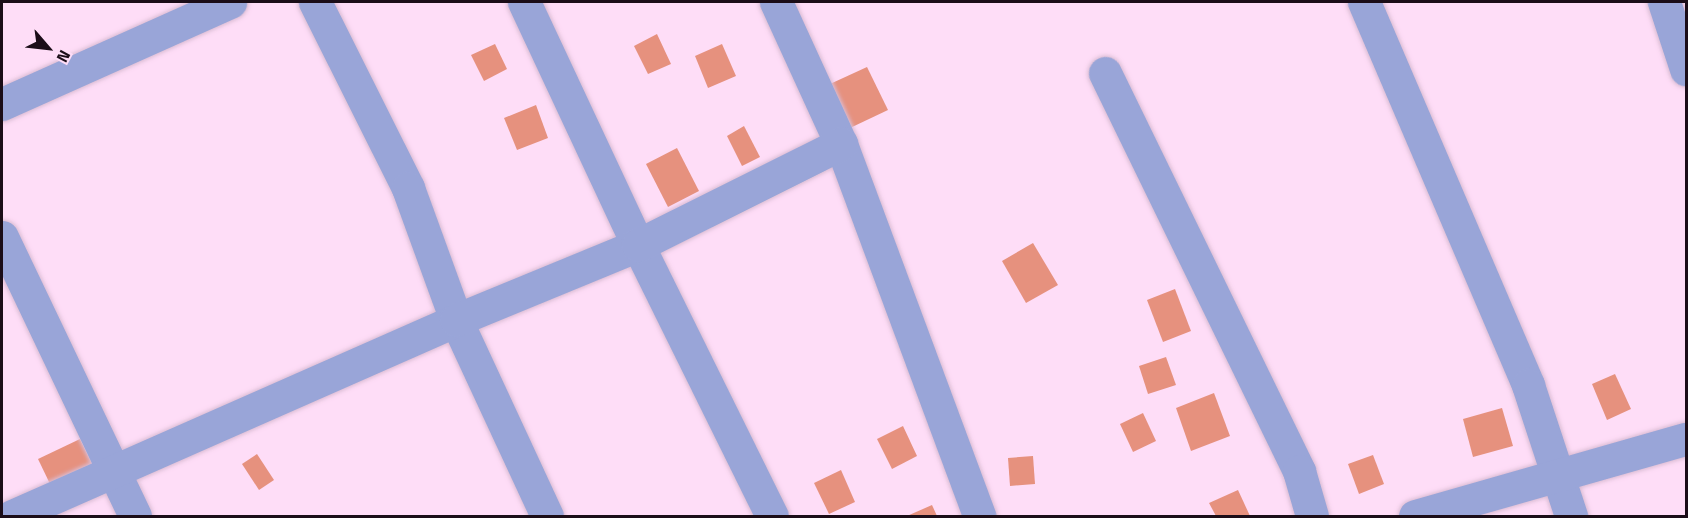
<!DOCTYPE html>
<style>
body{margin:0}
#map{position:relative;width:1688px;height:518px;overflow:hidden;background:#feddf7;font-family:"Titillium Web",sans-serif}
div>[style]{position:absolute}
.building>*{inset:0;background:#e6917e}
.roads{filter:drop-shadow(0 0 2px #dabcd3) drop-shadow(0 0 2px #dabcd3)}
.minor>*{height:33px;margin:-16.5px;padding:0 16.5px;transform-origin:16.5px;border-radius:16.5px;background:#99a5d8}
span{translate:-50% -50%;white-space:nowrap;text-align:center;line-height:1.15;-webkit-text-stroke:6px #feddf7;paint-order:stroke}
.frame{position:absolute;inset:0;border:3px solid #1b0d18;pointer-events:none}
.north{position:absolute;left:18px;top:18px;width:60px;height:60px;-webkit-text-stroke:4px #feddf7;paint-order:stroke;rotate:118deg;font-size:16px;font-weight:700;line-height:24px;text-align:center;color:#1b0d18}
.north::after{content:'';display:block;margin:auto;width:21px;height:27px;background:#1b0d18;clip-path:polygon(50% 0,100% 100%,50% 72%,0 100%)}
</style>
<div id="map">
<div class="building">
<div style="clip-path:polygon(657px 34px,671px 64px,648px 74px,634px 46px)"></div>
<div style="clip-path:polygon(495px 44px,507px 69px,484px 81px,471px 55px)"></div>
<div style="clip-path:polygon(722px 44px,736px 76px,708px 88px,695px 56px)"></div>
<div style="clip-path:polygon(867px 67px,888px 110px,850px 128px,830px 84px)"></div>
<div style="clip-path:polygon(536px 105px,548px 138px,517px 150px,504px 118px)"></div>
<div style="clip-path:polygon(744px 126px,760px 157px,742px 166px,727px 136px)"></div>
<div style="clip-path:polygon(677px 148px,699px 191px,668px 207px,646px 164px)"></div>
<div style="clip-path:polygon(1033px 243px,1058px 285px,1026px 303px,1002px 261px)"></div>
<div style="clip-path:polygon(1175px 289px,1191px 331px,1163px 342px,1147px 300px)"></div>
<div style="clip-path:polygon(1166px 357px,1176px 385px,1148px 394px,1139px 366px)"></div>
<div style="clip-path:polygon(1615px 374px,1631px 409px,1607px 420px,1592px 384px)"></div>
<div style="clip-path:polygon(1214px 393px,1230px 436px,1191px 451px,1176px 408px)"></div>
<div style="clip-path:polygon(1502px 408px,1513px 446px,1473px 457px,1463px 419px)"></div>
<div style="clip-path:polygon(1143px 413px,1156px 441px,1133px 452px,1120px 424px)"></div>
<div style="clip-path:polygon(903px 426px,917px 456px,892px 469px,877px 439px)"></div>
<div style="clip-path:polygon(80px 439px,93px 466px,51px 486px,38px 459px)"></div>
<div style="clip-path:polygon(257px 454px,274px 480px,259px 490px,242px 464px)"></div>
<div style="clip-path:polygon(1373px 455px,1384px 484px,1359px 494px,1348px 464px)"></div>
<div style="clip-path:polygon(1033px 456px,1035px 484px,1010px 486px,1008px 458px)"></div>
<div style="clip-path:polygon(841px 470px,855px 502px,829px 514px,814px 483px)"></div>
<div style="clip-path:polygon(1238px 490px,1250px 516px,1216px 516px,1209px 503px)"></div>
<div style="clip-path:polygon(932px 505px,937px 516px,907px 516px)"></div>
</div>
<div class="roads">
<div class="minor">
<div style="left:315px;top:2px;width:208px;rotate:63.4deg"></div>
<div style="left:408px;top:188px;width:140px;rotate:70deg"></div>
<div style="left:456px;top:320px;width:216px;rotate:65.1deg"></div>
<div style="left:524px;top:2px;width:268px;rotate:64.9deg"></div>
<div style="left:638px;top:245px;width:302px;rotate:63.7deg"></div>
<div style="left:776px;top:2px;width:156px;rotate:65.4deg"></div>
<div style="left:841px;top:144px;width:397px;rotate:69.6deg"></div>
<div style="left:1364px;top:2px;width:417px;rotate:66.8deg"></div>
<div style="left:1528px;top:385px;width:138px;rotate:71.8deg"></div>
<div style="left:1664px;top:2px;width:71px;rotate:71.8deg"></div>
<div style="left:1105px;top:73px;width:443px;rotate:64deg"></div>
<div style="left:1299px;top:471px;width:47px;rotate:73.9deg"></div>
<div style="left:2px;top:104px;width:250px;rotate:-24.1deg"></div>
<div style="left:2px;top:237px;width:309px;rotate:64.5deg"></div>
<div style="left:12px;top:516px;width:485px;rotate:-23.8deg"></div>
<div style="left:456px;top:320px;width:197px;rotate:-22.4deg"></div>
<div style="left:638px;top:245px;width:227px;rotate:-26.5deg"></div>
<div style="left:1415px;top:516px;width:282px;rotate:-15.9deg"></div>
</div>
</div>
<div class="frame"></div>
<div class="north">N</div>
</div>
